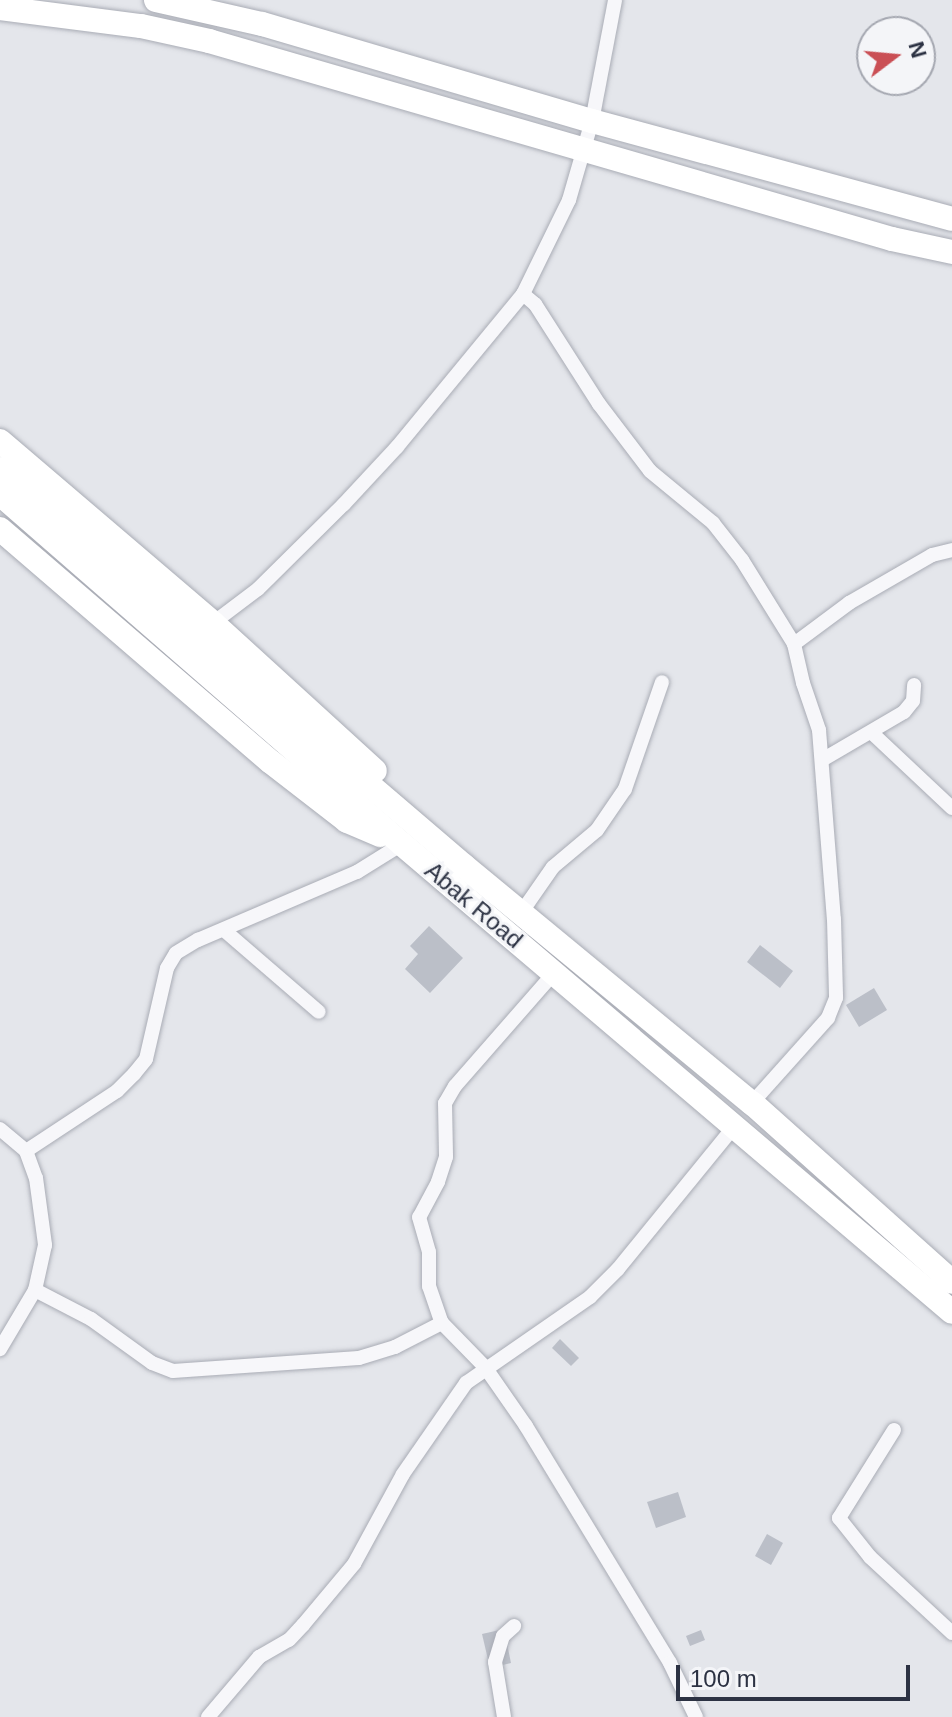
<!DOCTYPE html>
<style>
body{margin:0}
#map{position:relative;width:952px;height:1717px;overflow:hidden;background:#e4e6eb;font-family:Helvetica,sans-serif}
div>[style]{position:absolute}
.building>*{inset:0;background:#bbbfc8}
.roads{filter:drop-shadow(0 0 2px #a9acb5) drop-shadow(0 0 2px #a9acb5)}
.minor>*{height:14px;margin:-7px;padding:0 7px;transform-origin:7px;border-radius:7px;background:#f7f7fa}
.trunk>*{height:24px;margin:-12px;padding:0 12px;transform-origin:12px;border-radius:12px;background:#fff}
span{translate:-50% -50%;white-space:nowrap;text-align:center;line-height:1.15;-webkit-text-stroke:6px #f4f5f8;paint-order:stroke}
.street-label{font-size:24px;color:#2c3243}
.north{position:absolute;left:856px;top:16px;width:80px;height:80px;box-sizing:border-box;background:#f4f5f8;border:2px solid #a4a7b0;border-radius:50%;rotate:74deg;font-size:22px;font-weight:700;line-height:32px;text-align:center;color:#2c3243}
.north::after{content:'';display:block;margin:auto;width:28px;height:36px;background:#ca4f55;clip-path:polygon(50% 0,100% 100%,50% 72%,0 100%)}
.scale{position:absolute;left:676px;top:1665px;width:234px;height:36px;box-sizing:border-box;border:4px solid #2c3243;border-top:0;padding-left:10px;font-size:24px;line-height:28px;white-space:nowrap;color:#2c3243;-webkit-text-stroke:6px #f4f5f8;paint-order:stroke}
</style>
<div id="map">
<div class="building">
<div style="clip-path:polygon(429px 926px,463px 958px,430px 993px,405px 969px,418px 954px,410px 946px)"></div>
<div style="clip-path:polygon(760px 945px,793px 971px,780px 988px,747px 962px)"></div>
<div style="clip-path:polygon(874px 988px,887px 1010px,859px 1027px,846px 1005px)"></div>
<div style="clip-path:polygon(560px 1339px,579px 1358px,571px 1366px,552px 1348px)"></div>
<div style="clip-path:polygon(678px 1492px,686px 1517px,656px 1528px,647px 1502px)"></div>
<div style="clip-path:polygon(767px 1534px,783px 1543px,771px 1565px,755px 1556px)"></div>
<div style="clip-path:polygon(504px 1629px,511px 1663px,490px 1668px,482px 1634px)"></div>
<div style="clip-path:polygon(701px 1630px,705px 1640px,690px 1646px,686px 1636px)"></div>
</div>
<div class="roads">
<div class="minor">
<div style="left:523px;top:294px;width:16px;rotate:40deg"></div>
<div style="left:535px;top:304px;width:119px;rotate:57.4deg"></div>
<div style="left:599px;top:404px;width:84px;rotate:52.7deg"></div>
<div style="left:650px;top:471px;width:82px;rotate:39.5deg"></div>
<div style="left:713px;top:523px;width:47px;rotate:51.9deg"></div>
<div style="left:742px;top:560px;width:99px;rotate:58.2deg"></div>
<div style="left:794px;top:644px;width:40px;rotate:77deg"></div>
<div style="left:803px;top:683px;width:50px;rotate:71.2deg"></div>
<div style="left:819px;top:730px;width:190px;rotate:85.5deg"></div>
<div style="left:834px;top:919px;width:79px;rotate:88.5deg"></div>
<div style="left:836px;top:998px;width:22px;rotate:112deg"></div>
<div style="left:828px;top:1018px;width:114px;rotate:131.8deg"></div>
<div style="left:213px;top:623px;width:56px;rotate:-37.1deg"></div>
<div style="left:258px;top:589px;width:121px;rotate:-44.7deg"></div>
<div style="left:344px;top:504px;width:78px;rotate:-47.1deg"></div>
<div style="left:397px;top:447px;width:198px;rotate:-50.5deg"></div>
<div style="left:523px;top:294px;width:105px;rotate:-63.9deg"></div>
<div style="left:569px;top:200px;width:82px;rotate:-73.8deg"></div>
<div style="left:592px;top:121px;width:123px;rotate:-79.2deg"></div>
<div style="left:794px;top:644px;width:69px;rotate:-36.7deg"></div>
<div style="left:849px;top:603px;width:96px;rotate:-30deg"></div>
<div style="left:932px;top:555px;width:21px;rotate:-14deg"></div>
<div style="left:871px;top:732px;width:111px;rotate:43.2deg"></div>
<div style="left:822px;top:760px;width:95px;rotate:-30.3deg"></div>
<div style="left:904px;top:712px;width:14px;rotate:-51deg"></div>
<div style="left:913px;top:701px;width:16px;rotate:-86deg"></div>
<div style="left:521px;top:913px;width:56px;rotate:-55.2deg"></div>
<div style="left:553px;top:867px;width:57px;rotate:-40.1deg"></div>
<div style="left:597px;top:830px;width:50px;rotate:-55.7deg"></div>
<div style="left:625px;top:789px;width:113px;rotate:-70.9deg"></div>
<div style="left:224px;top:930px;width:125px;rotate:40.8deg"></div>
<div style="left:554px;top:973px;width:150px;rotate:131.2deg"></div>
<div style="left:455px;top:1086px;width:20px;rotate:120deg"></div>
<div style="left:445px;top:1103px;width:54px;rotate:88.9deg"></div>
<div style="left:446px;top:1157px;width:26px;rotate:108deg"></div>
<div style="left:438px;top:1182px;width:40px;rotate:118deg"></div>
<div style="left:419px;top:1217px;width:36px;rotate:74deg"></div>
<div style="left:429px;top:1252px;width:34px;rotate:90deg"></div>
<div style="left:429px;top:1286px;width:39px;rotate:71deg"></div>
<div style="left:442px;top:1323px;width:62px;rotate:45.7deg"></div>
<div style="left:485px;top:1367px;width:72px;rotate:55.2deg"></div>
<div style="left:526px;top:1426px;width:277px;rotate:58.7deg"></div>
<div style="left:670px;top:1663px;width:60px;rotate:64.3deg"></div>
<div style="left:0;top:1129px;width:34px;rotate:40deg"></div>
<div style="left:26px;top:1151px;width:29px;rotate:70deg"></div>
<div style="left:36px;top:1178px;width:68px;rotate:82.3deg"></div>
<div style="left:45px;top:1245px;width:46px;rotate:102.5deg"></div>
<div style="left:35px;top:1290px;width:69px;rotate:120.7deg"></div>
<div style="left:26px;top:1151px;width:109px;rotate:-33.4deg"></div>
<div style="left:117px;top:1091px;width:24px;rotate:-45deg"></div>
<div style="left:134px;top:1074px;width:19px;rotate:-51deg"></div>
<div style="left:146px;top:1059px;width:93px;rotate:-77deg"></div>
<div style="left:167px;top:968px;width:17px;rotate:-59deg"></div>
<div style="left:176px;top:953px;width:26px;rotate:-31deg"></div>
<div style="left:198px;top:940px;width:173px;rotate:-23.2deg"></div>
<div style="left:357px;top:872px;width:53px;rotate:-31.9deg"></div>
<div style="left:35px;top:1290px;width:63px;rotate:27.4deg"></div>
<div style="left:91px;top:1319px;width:75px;rotate:35.8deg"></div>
<div style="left:152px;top:1363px;width:22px;rotate:21deg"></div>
<div style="left:173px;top:1371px;width:186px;rotate:-4deg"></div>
<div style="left:359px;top:1358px;width:38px;rotate:-17deg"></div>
<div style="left:395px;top:1347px;width:53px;rotate:-27.1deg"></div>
<div style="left:894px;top:1430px;width:104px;rotate:122deg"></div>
<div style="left:839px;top:1518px;width:50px;rotate:51.5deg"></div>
<div style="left:870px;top:1557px;width:112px;rotate:42.8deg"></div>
<div style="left:208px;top:1717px;width:79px;rotate:-49.6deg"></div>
<div style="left:259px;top:1657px;width:34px;rotate:-30deg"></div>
<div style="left:289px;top:1640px;width:21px;rotate:-47deg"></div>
<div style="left:303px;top:1625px;width:80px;rotate:-50.1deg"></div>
<div style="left:354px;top:1564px;width:102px;rotate:-61.4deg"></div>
<div style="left:403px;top:1474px;width:111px;rotate:-55.3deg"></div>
<div style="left:466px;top:1383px;width:151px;rotate:-34.7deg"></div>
<div style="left:590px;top:1297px;width:40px;rotate:-45deg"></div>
<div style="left:618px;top:1269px;width:183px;rotate:-50.8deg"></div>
<div style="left:504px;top:1717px;width:56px;rotate:-99.3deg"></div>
<div style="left:495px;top:1662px;width:27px;rotate:-73deg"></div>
<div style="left:503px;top:1636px;width:15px;rotate:-42deg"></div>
</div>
<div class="trunk">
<div style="left:156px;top:0;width:109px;rotate:12.8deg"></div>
<div style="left:262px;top:24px;width:344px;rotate:16.4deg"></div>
<div style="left:592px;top:121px;width:373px;rotate:15.2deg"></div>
<div style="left:0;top:8px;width:142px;rotate:7.3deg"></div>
<div style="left:141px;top:26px;width:70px;rotate:12.4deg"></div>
<div style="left:209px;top:41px;width:711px;rotate:16.17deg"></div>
<div style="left:892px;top:239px;width:61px;rotate:12.2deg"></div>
<div style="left:0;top:441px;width:280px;rotate:40.5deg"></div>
<div style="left:213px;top:623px;width:219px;rotate:42.4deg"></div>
<div style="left:0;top:469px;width:611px;rotate:40.55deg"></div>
<div style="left:464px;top:866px;width:373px;rotate:39.5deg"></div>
<div style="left:752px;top:1103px;width:268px;rotate:41.8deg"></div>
<div style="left:0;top:494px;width:533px;rotate:41.04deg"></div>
<div style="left:402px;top:844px;width:722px;rotate:40.39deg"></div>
<div style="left:0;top:529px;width:357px;rotate:40.7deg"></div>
<div style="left:271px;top:762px;width:96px;rotate:37.8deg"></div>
<div style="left:347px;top:821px;width:36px;rotate:23deg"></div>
</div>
</div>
<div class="street-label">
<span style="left:474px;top:905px;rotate:40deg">Abak Road</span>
</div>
<div class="north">N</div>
<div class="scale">100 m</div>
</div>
